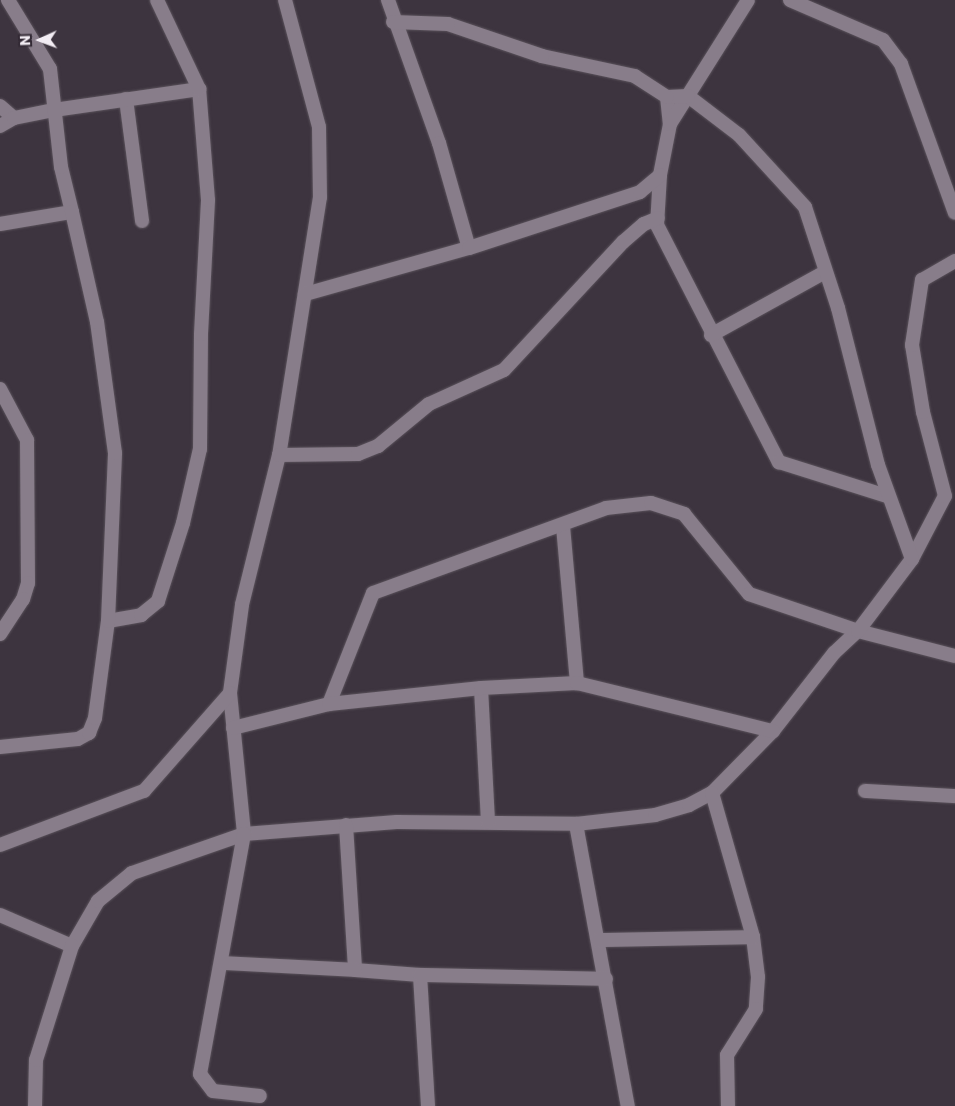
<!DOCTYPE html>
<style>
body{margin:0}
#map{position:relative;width:955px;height:1106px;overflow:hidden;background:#3d343f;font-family:Poppins,sans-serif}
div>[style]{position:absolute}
.roads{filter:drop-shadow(0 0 1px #5a525b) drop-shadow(0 0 1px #5a525b)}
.minor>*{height:14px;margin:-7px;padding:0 7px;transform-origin:7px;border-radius:7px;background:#887d8a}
span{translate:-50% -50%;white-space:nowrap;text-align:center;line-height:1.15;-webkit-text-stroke:4.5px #332a35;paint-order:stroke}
.north{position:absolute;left:15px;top:15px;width:50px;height:50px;-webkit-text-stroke:4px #332a35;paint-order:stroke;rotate:268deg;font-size:14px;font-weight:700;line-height:20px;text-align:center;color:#f2ecf3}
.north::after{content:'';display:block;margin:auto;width:18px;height:22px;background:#f2ecf3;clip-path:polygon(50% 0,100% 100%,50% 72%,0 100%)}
</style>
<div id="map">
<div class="roads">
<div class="minor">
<div style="left:285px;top:0;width:131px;rotate:75deg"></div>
<div style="left:319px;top:127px;width:70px;rotate:89.2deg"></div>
<div style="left:320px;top:197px;width:261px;rotate:99deg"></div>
<div style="left:279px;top:455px;width:154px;rotate:103.9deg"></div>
<div style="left:242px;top:605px;width:89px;rotate:97.8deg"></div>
<div style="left:230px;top:693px;width:142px;rotate:84.3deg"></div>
<div style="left:244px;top:834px;width:153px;rotate:-4.5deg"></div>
<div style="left:397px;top:822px;width:179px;rotate:0.6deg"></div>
<div style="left:576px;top:824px;width:80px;rotate:-6.5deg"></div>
<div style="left:655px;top:815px;width:35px;rotate:-16deg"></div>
<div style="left:689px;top:805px;width:26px;rotate:-28deg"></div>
<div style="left:712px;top:793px;width:87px;rotate:-45.5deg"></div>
<div style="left:773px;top:731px;width:99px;rotate:-52deg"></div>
<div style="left:834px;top:653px;width:33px;rotate:-43deg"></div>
<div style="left:858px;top:631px;width:100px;rotate:14.5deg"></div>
<div style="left:388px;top:0;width:152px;rotate:70.4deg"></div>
<div style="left:439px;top:143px;width:109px;rotate:74.1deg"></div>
<div style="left:790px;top:0;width:101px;rotate:23.3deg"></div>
<div style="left:883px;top:40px;width:30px;rotate:53deg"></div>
<div style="left:901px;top:64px;width:158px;rotate:70.1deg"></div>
<div style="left:667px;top:97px;width:27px;rotate:84deg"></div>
<div style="left:670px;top:124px;width:52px;rotate:101.1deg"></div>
<div style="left:660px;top:175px;width:50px;rotate:93.4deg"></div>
<div style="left:657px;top:225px;width:267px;rotate:62.8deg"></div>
<div style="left:779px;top:462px;width:113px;rotate:17.5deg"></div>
<div style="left:126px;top:99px;width:123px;rotate:82.5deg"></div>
<div style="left:0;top:106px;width:18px;rotate:41deg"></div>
<div style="left:670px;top:124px;width:146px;rotate:-57.8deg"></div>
<div style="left:0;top:126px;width:16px;rotate:-30deg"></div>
<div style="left:14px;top:118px;width:41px;rotate:-11.3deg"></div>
<div style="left:54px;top:110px;width:147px;rotate:-8.2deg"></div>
<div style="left:0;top:224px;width:73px;rotate:-9.5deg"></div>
<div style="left:72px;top:212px;width:46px;rotate:-103.7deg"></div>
<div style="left:61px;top:167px;width:99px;rotate:-96.4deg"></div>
<div style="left:50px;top:69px;width:81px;rotate:-121.3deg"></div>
<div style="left:305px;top:294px;width:170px;rotate:-15.7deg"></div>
<div style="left:469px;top:248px;width:180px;rotate:-18.1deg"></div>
<div style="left:640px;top:192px;width:26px;rotate:-40deg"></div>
<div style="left:711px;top:335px;width:130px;rotate:-28.9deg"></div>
<div style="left:0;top:389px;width:58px;rotate:62.1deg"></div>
<div style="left:27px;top:440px;width:143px;rotate:89.6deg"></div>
<div style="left:28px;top:583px;width:17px;rotate:107deg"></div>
<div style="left:23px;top:599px;width:42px;rotate:123.3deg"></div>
<div style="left:279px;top:455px;width:79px;rotate:-0.7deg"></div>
<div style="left:358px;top:454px;width:22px;rotate:-22deg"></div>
<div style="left:378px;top:446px;width:66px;rotate:-39.5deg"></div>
<div style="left:429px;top:404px;width:82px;rotate:-24.4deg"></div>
<div style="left:504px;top:370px;width:175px;rotate:-47.1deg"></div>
<div style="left:623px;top:242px;width:28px;rotate:-41deg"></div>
<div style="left:644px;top:224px;width:15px;rotate:-23deg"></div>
<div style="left:563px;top:526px;width:158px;rotate:84.9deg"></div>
<div style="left:912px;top:559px;width:71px;rotate:-62.4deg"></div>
<div style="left:945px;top:496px;width:87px;rotate:-104.7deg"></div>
<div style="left:923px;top:412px;width:68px;rotate:-99.3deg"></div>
<div style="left:912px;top:345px;width:66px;rotate:-81.3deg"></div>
<div style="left:922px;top:280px;width:38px;rotate:-30deg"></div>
<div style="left:108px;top:621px;width:34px;rotate:-10deg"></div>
<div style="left:141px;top:615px;width:22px;rotate:-39deg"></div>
<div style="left:158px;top:601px;width:82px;rotate:-72.2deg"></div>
<div style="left:183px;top:523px;width:76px;rotate:-77.1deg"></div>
<div style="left:200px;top:449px;width:115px;rotate:-89.5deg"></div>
<div style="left:201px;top:334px;width:134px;rotate:-87deg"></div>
<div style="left:208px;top:200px;width:111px;rotate:-94.6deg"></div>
<div style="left:199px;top:89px;width:98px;rotate:-115.3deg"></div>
<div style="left:481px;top:688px;width:134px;rotate:87deg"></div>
<div style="left:329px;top:704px;width:119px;rotate:-68.4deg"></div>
<div style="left:373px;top:593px;width:248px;rotate:-20deg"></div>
<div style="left:606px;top:508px;width:45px;rotate:-6.3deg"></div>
<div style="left:651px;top:503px;width:35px;rotate:18deg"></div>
<div style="left:684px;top:514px;width:103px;rotate:50.9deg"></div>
<div style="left:749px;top:594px;width:115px;rotate:18.7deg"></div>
<div style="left:858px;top:631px;width:90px;rotate:-53.1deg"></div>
<div style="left:912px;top:559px;width:100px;rotate:-109.9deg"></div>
<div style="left:878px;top:465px;width:162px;rotate:-104.3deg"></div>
<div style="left:838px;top:308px;width:106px;rotate:-108.1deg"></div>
<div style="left:805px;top:207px;width:98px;rotate:-132.5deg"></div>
<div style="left:739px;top:135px;width:64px;rotate:-142.6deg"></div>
<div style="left:688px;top:96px;width:21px;rotate:177deg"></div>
<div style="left:667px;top:97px;width:38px;rotate:-147deg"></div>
<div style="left:635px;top:76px;width:95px;rotate:-167.9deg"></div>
<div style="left:542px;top:56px;width:99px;rotate:-161.2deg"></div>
<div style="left:448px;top:24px;width:55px;rotate:-177.9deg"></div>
<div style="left:233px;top:728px;width:99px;rotate:-14deg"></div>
<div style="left:329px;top:704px;width:153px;rotate:-6deg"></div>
<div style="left:481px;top:688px;width:96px;rotate:-3deg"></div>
<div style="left:577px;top:683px;width:202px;rotate:13.8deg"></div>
<div style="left:0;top:747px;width:78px;rotate:-5.9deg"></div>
<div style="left:78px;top:739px;width:13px;rotate:-29deg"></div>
<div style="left:89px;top:733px;width:16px;rotate:-68deg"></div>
<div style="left:95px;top:718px;width:98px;rotate:-82.4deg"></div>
<div style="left:108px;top:621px;width:168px;rotate:-87.6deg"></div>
<div style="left:115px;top:453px;width:132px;rotate:-97.8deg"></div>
<div style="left:97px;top:322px;width:113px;rotate:-102.8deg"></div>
<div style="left:865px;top:791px;width:90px;rotate:3.2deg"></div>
<div style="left:712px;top:793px;width:150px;rotate:74.1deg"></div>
<div style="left:753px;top:937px;width:40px;rotate:82.9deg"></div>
<div style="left:758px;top:977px;width:32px;rotate:94deg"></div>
<div style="left:756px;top:1009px;width:54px;rotate:122.2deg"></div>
<div style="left:727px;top:1055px;width:51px;rotate:88.9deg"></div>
<div style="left:576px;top:824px;width:287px;rotate:79.6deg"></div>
<div style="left:346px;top:825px;width:145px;rotate:86.4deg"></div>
<div style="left:355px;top:970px;width:65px;rotate:4.4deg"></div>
<div style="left:0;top:845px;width:154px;rotate:-20.6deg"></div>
<div style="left:144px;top:791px;width:130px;rotate:-48.7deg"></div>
<div style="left:0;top:915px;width:78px;rotate:23.3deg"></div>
<div style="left:72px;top:946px;width:52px;rotate:-60deg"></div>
<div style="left:98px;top:901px;width:44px;rotate:-39.5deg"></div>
<div style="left:132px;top:873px;width:119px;rotate:-19.2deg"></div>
<div style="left:244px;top:834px;width:244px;rotate:100.4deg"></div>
<div style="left:200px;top:1074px;width:21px;rotate:53deg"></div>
<div style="left:213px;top:1091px;width:47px;rotate:6.1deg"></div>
<div style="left:598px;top:940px;width:155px;rotate:-1.1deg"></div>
<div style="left:223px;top:963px;width:132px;rotate:3deg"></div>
<div style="left:35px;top:1106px;width:46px;rotate:-88.8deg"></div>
<div style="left:36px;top:1060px;width:120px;rotate:-72.5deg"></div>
<div style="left:428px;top:1106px;width:131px;rotate:-93.5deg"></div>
<div style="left:420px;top:975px;width:186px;rotate:1.2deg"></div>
</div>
</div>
<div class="north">N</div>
</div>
